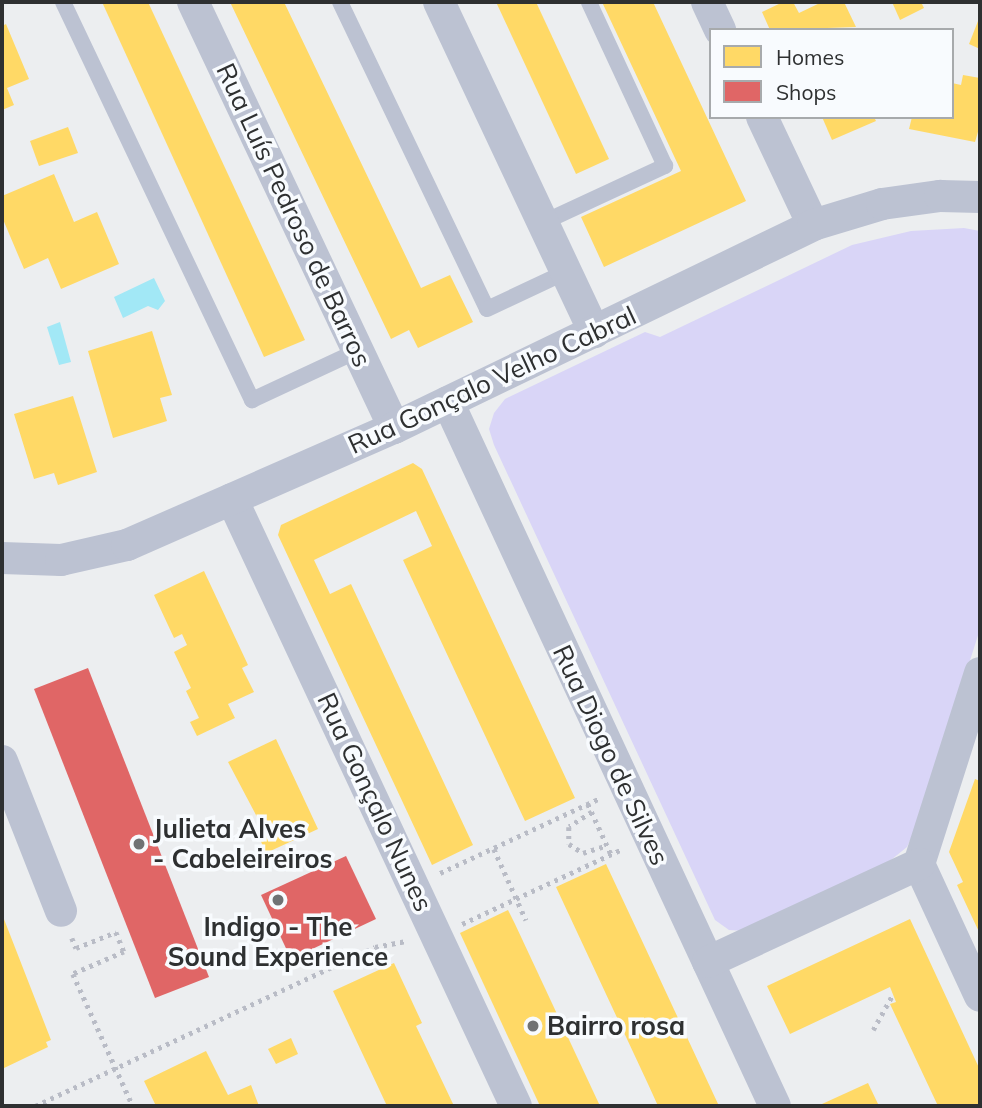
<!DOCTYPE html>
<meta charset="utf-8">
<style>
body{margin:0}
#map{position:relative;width:982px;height:1108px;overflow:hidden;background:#eceef0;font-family:Mulish,sans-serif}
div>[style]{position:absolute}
.green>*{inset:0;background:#d9d5f7}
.water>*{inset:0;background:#a2e8f6}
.homes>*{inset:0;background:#ffd966}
.shops>*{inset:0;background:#e06666}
.path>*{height:4.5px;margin-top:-2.25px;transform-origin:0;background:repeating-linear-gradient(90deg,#b9bcc6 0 3.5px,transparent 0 8.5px)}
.service>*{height:16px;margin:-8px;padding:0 8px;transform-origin:8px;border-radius:8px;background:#bcc2d2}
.minor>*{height:32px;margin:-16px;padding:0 16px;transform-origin:16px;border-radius:16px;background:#bcc2d2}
.dots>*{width:19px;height:19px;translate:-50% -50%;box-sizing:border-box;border:4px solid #f8fbfe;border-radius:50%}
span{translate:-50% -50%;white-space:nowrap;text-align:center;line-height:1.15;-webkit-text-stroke:7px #f8fbfe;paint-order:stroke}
.street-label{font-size:26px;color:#2e3031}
.poi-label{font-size:26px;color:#2e3031;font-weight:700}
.left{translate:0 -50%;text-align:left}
.frame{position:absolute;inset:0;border:4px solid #2e3031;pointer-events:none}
.legend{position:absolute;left:709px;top:28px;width:245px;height:91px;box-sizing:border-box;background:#f8fbfe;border:2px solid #a7aaac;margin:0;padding:9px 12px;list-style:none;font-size:21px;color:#2e3031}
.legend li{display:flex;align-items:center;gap:14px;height:35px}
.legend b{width:35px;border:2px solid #a7aaac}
</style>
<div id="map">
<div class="green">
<div style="clip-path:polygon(964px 228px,980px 231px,980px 629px,918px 824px,907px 847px,886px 864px,744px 931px,729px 930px,715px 920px,494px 445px,489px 429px,494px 413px,505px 399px,645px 332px,660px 337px,852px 245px,911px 231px)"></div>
</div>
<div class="water">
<div style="clip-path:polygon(154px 278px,165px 301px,158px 310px,148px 306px,123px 318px,114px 297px)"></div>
<div style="clip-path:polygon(60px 322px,71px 362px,59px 365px,47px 327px)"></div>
</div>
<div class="homes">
<div style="clip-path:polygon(102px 2px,148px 2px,305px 340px,264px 357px)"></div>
<div style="clip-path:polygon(230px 2px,284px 2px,421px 288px,450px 275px,473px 322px,418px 348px,409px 330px,391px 339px)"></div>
<div style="clip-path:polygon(496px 2px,536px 2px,609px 159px,576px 174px)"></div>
<div style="clip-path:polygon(602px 2px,653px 2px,746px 201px,604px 267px,581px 217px,681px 171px)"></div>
<div style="clip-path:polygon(783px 2px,793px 2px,799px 13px,822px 2px,844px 2px,856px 27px,770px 30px,762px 12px)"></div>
<div style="clip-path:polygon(892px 2px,921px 2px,924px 8px,900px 20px)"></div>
<div style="clip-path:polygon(980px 16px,980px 49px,969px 44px)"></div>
<div style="clip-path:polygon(6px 24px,29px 79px,7px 88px,14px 105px,2px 110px,2px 26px)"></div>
<div style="clip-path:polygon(963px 75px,980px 78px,980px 125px,975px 142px,909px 129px,912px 117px,952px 117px,952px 83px,961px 85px)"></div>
<div style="clip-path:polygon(822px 117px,874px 117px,876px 121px,832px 140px)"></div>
<div style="clip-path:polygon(68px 127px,78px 153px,39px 166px,30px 141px)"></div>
<div style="clip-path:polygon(54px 174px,74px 222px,97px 212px,119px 264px,61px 289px,48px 258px,24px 269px,2px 217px,2px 196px)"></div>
<div style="clip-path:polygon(152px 331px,172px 395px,160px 398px,167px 421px,113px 438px,88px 351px)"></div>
<div style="clip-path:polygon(73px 396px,97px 472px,58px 485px,54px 473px,34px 479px,14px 414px)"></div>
<div style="clip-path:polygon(413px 463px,422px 469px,575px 798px,525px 821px,403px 560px,432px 546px,416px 511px,314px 560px,330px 594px,351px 584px,473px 845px,432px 865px,278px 535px,281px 525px)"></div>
<div style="clip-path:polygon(204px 571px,248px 665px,242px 668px,254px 692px,228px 704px,235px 718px,197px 736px,190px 722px,199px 718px,186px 691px,191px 688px,174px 652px,187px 645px,182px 634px,174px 638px,154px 595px)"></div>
<div style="clip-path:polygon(276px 739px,318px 829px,266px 853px,259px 837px,266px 834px,228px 762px)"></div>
<div style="clip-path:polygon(975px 779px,980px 781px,980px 934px,957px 885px,963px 882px,949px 852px)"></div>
<div style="clip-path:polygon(606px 864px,637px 930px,719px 1106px,658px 1106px,648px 1084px,556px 887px)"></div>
<div style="clip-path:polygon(508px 910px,515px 924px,600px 1106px,540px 1106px,460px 933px)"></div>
<div style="clip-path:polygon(2px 914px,51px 1040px,46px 1042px,48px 1047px,2px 1069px)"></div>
<div style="clip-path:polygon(910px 919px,980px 1070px,980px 1106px,938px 1106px,890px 1004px,896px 1002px,890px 987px,790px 1034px,767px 986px)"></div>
<div style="clip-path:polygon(394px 963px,422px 1023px,416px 1026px,454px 1106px,387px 1106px,333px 991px)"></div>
<div style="clip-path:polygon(291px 1038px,298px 1054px,276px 1064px,268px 1049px)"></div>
<div style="clip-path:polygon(206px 1051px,228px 1095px,251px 1085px,259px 1106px,156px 1106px,144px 1081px)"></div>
<div style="clip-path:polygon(868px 1083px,879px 1106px,823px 1106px,822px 1104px)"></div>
</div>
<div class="shops">
<div style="clip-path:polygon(88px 668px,209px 977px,155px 998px,34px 689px)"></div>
<div style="clip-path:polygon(346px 856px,376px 919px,291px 959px,261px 895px)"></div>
</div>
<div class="path">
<div style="left:588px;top:804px;width:55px;rotate:65.3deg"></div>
<div style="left:592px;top:812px;width:27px;rotate:147deg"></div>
<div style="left:569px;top:827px;width:17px;rotate:90deg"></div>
<div style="left:569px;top:844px;width:17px;rotate:33deg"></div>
<div style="left:583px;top:853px;width:25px;rotate:-18deg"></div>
<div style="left:494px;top:849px;width:78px;rotate:65.7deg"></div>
<div style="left:440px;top:873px;width:177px;rotate:-25.1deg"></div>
<div style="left:462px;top:924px;width:177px;rotate:-25.1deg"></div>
<div style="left:72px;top:938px;width:11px;rotate:68deg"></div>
<div style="left:76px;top:948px;width:43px;rotate:-21.8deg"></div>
<div style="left:116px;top:932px;width:22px;rotate:68deg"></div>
<div style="left:124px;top:952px;width:56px;rotate:156.7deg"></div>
<div style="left:73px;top:974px;width:145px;rotate:65.6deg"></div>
<div style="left:873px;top:1030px;width:41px;rotate:-60.9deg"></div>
<div style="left:35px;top:1106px;width:375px;rotate:-25.1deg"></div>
<div style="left:375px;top:947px;width:33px;rotate:-11deg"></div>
</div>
<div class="service">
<div style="left:63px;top:2px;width:441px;rotate:64.6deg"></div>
<div style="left:252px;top:400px;width:116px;rotate:-25deg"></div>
<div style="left:340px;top:2px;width:340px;rotate:64.4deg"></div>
<div style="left:487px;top:309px;width:87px;rotate:-25.1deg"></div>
<div style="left:542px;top:223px;width:136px;rotate:-24.9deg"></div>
<div style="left:665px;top:166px;width:181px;rotate:-114.9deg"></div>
</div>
<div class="minor">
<div style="left:193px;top:2px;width:471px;rotate:64.7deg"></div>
<div style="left:439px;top:2px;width:365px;rotate:64.8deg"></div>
<div style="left:707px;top:2px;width:31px;rotate:65deg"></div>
<div style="left:762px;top:117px;width:119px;rotate:64.7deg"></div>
<div style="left:448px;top:402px;width:776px;rotate:65.09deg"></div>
<div style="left:232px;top:499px;width:670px;rotate:64.93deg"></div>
<div style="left:2px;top:558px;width:59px;rotate:1.9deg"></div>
<div style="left:61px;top:560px;width:68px;rotate:-12.8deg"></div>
<div style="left:127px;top:545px;width:292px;rotate:-23.7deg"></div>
<div style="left:394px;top:428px;width:466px;rotate:-25.8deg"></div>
<div style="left:813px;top:225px;width:72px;rotate:-16.9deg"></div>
<div style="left:882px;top:204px;width:59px;rotate:-7.9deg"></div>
<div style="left:940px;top:196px;width:40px;rotate:1.4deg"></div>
<div style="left:980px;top:673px;width:201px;rotate:107.7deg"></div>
<div style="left:919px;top:864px;width:145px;rotate:65.2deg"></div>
<div style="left:2px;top:761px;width:161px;rotate:68.5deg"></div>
<div style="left:708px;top:962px;width:233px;rotate:-24.9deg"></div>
</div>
<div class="dots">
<div style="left:139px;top:844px;background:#707274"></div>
<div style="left:278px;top:900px;background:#707274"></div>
<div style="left:533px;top:1026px;background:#707274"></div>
</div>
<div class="street-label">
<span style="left:294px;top:215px;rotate:65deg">Rua Luís Pedroso de Barros</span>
<span style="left:492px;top:380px;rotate:-25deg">Rua Gonçalo Velho Cabral</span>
<span style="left:611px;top:755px;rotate:65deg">Rua Diogo de Silves</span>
<span style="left:375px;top:802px;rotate:65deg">Rua Gonçalo Nunes</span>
</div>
<div class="poi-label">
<span class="left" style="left:153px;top:844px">Julieta Alves<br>- Cabeleireiros</span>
<span style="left:278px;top:942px">Indigo - The<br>Sound Experience</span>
<span class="left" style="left:547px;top:1026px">Bairro rosa</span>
</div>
<div class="frame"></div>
<ul class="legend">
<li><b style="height:19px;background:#ffd966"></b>Homes</li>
<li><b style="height:19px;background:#e06666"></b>Shops</li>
</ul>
</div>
